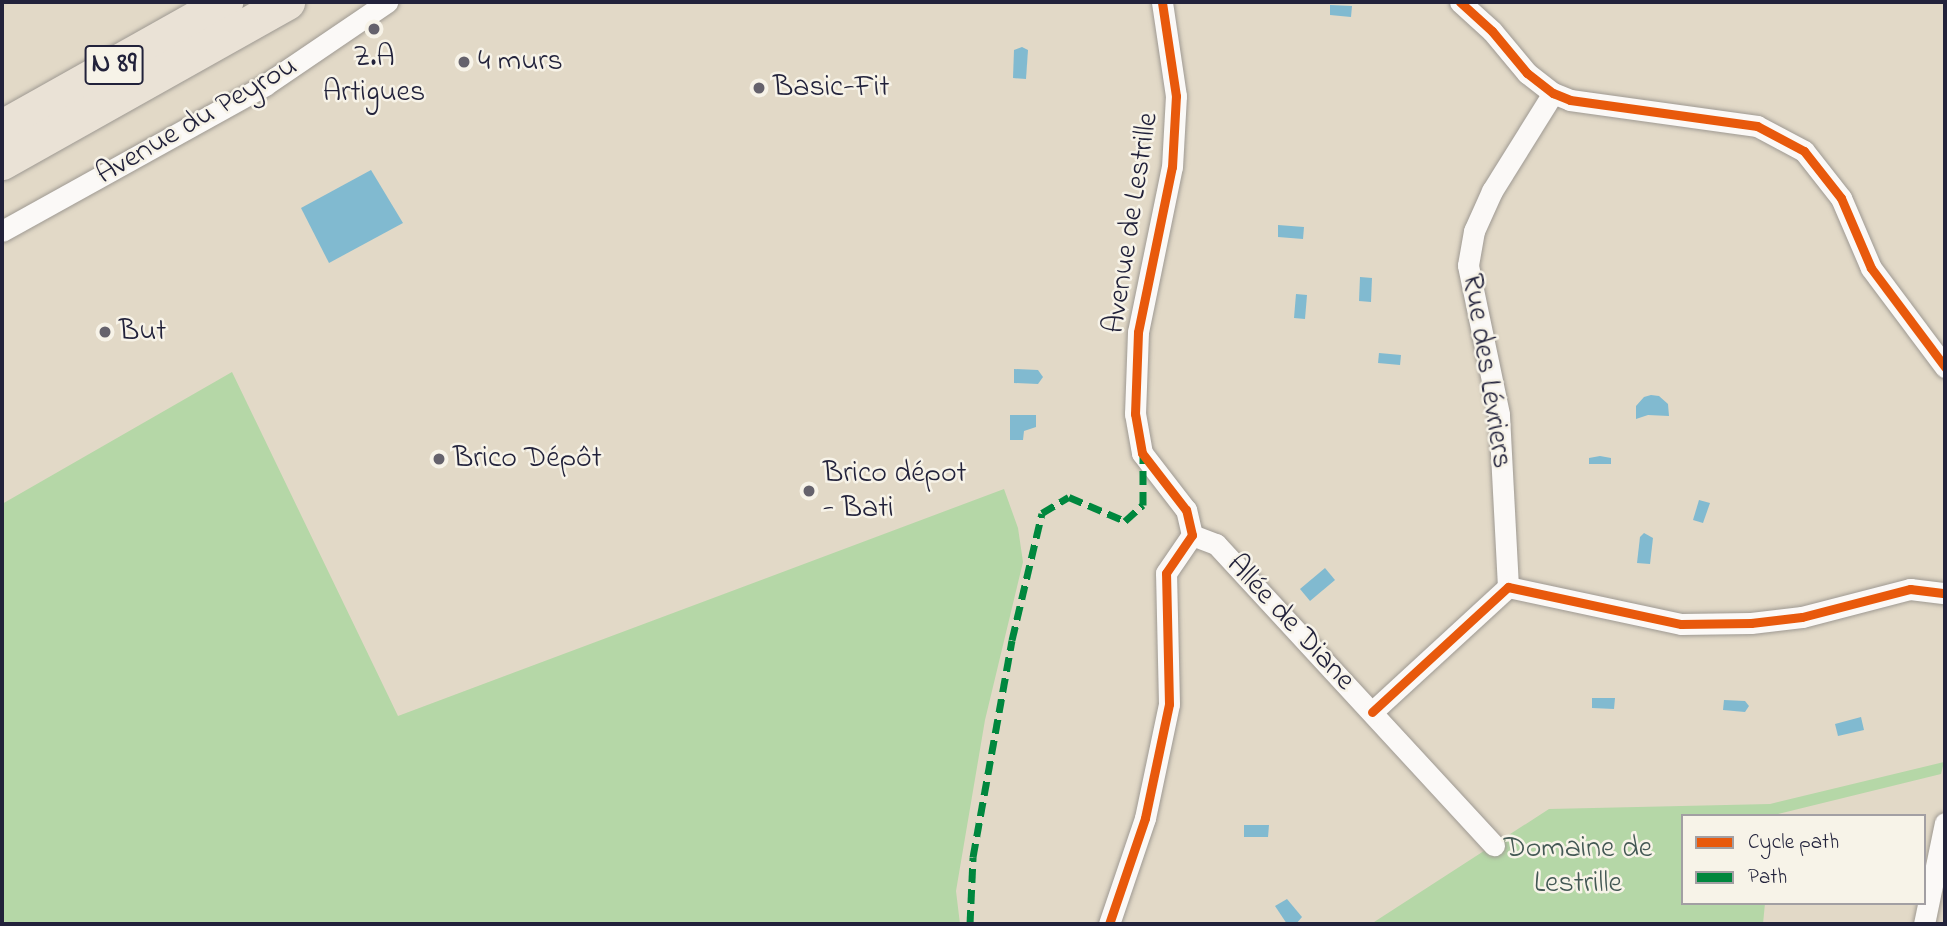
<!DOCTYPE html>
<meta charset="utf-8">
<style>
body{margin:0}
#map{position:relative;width:1947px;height:926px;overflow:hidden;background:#e2d9c7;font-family:"Indie Flower",sans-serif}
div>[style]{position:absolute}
.green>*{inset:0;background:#b5d7a7}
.water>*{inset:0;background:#81bad0}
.roads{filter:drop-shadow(0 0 2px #9e9992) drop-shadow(0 0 2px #9e9992)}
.minor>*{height:21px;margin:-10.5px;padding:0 10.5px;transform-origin:10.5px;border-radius:10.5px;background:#fbf9f7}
.trunk>*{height:35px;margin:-17.5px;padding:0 17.5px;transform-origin:17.5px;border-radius:17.5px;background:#eae2d6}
.quiet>*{height:7px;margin-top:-3.5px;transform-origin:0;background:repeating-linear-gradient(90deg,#00873e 0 14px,transparent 0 21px)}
.cycleway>*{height:9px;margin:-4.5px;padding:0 4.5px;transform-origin:4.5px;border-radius:4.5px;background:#e8590c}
.dots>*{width:19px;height:19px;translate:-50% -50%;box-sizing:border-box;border:4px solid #f7f3e8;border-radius:50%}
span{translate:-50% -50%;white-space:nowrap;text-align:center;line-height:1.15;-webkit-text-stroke:5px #f7f3e8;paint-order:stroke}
.shield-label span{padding:2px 5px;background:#f7f3e8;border:2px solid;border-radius:5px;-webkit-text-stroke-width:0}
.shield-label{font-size:28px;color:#22223b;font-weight:700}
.poi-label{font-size:30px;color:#22223b}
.left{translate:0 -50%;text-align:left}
.street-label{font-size:30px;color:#22223b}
.park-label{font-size:30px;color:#435854}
.frame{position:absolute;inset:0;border:4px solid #22223b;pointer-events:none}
.legend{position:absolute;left:1681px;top:814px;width:245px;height:91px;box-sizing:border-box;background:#f7f3e8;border:2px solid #a29fa3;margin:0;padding:9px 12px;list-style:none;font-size:21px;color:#22223b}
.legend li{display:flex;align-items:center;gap:14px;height:35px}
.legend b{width:35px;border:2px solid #a29fa3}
</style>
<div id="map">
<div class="green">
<div style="clip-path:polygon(232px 372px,398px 716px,1004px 489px,1018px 528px,1023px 562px,985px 720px,956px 891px,960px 924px,2px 924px,2px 504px)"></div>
<div style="clip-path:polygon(1944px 762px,1941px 774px,1770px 816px,1683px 816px,1683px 903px,1765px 903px,1763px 924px,1371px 924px,1549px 809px,1770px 804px)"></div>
</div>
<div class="water">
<div style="clip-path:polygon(1330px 5px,1352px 6px,1351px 17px,1330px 15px)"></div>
<div style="clip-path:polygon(1022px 47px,1028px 50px,1026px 79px,1013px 78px,1014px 50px)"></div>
<div style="clip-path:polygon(371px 170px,403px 223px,329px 263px,301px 208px)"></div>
<div style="clip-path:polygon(1278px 225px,1304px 227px,1303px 239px,1278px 237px)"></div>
<div style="clip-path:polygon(1360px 277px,1372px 278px,1371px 302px,1359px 301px)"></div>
<div style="clip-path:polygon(1296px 294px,1307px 295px,1305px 319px,1294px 318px)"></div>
<div style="clip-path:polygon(1379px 353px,1401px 355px,1400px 365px,1378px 363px)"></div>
<div style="clip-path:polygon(1014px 369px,1038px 370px,1043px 377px,1038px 384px,1014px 383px)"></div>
<div style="clip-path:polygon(1651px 395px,1659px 396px,1668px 404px,1669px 416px,1648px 415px,1636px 419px,1636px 406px,1644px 397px)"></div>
<div style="clip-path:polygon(1010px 415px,1036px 415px,1036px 427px,1024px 431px,1023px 440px,1010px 440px)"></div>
<div style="clip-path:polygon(1600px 456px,1611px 458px,1611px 464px,1589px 464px,1589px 458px)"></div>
<div style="clip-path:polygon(1699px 500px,1710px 503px,1703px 523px,1693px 520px)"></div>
<div style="clip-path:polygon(1644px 533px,1653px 538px,1650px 564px,1637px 563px,1640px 537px)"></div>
<div style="clip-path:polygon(1325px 568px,1335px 580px,1310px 601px,1300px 589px)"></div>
<div style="clip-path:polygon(1592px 698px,1615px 698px,1614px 709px,1592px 708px)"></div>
<div style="clip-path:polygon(1724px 700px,1745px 701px,1749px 706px,1745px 712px,1723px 710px)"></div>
<div style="clip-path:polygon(1861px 717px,1864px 730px,1838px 736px,1835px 724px)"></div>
<div style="clip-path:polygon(1244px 825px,1269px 825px,1268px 837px,1244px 837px)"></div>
<div style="clip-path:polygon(1287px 899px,1302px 917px,1296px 924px,1287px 924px,1275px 906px)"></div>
</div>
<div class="roads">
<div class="minor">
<div style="left:1460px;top:2px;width:43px;rotate:42.2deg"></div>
<div style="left:1492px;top:31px;width:55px;rotate:50.2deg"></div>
<div style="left:1527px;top:73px;width:33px;rotate:38deg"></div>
<div style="left:1553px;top:93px;width:18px;rotate:22deg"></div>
<div style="left:1570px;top:100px;width:189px;rotate:7.9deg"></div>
<div style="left:1757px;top:126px;width:53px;rotate:28deg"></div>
<div style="left:1804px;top:151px;width:60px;rotate:51.8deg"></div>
<div style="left:1841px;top:198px;width:76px;rotate:66.8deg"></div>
<div style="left:1871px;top:268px;width:124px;rotate:53.2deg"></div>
<div style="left:2px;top:231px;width:301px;rotate:-29deg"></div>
<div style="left:265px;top:85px;width:148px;rotate:-34.2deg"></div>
<div style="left:1192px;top:535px;width:26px;rotate:21deg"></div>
<div style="left:1216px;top:544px;width:410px;rotate:47.3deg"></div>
<div style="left:1508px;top:587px;width:173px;rotate:-93deg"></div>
<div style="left:1499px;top:414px;width:152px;rotate:-101.8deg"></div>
<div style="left:1468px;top:265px;width:35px;rotate:-80deg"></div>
<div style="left:1474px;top:231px;width:44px;rotate:-65.8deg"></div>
<div style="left:1492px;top:191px;width:115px;rotate:-58.1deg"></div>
<div style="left:1372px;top:712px;width:185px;rotate:-42.6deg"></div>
<div style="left:1508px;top:587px;width:177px;rotate:12.1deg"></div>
<div style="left:1681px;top:624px;width:70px;rotate:-0.8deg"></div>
<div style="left:1751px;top:623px;width:51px;rotate:-6.7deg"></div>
<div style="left:1802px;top:617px;width:112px;rotate:-14.5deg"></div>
<div style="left:1910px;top:589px;width:35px;rotate:7deg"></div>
<div style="left:1109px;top:924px;width:112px;rotate:-71.2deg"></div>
<div style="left:1145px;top:818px;width:116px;rotate:-78.1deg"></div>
<div style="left:1169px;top:704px;width:131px;rotate:-91.3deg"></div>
<div style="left:1166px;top:573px;width:46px;rotate:-55.6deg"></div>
<div style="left:1192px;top:535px;width:26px;rotate:-103deg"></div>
<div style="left:1186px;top:510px;width:72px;rotate:-127.7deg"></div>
<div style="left:1142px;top:453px;width:40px;rotate:-100deg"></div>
<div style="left:1135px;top:414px;width:82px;rotate:-87.9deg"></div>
<div style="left:1138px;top:332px;width:168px;rotate:-78.4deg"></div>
<div style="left:1172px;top:167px;width:71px;rotate:-86.8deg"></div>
<div style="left:1176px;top:96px;width:95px;rotate:-98.5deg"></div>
<div style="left:1924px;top:924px;width:103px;rotate:-78.3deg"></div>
</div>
<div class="trunk">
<div style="left:2px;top:127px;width:256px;rotate:-29.3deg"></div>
<div style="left:2px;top:162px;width:327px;rotate:-29.3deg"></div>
</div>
</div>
<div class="quiet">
<div style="left:970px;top:924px;width:67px;rotate:-87.4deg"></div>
<div style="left:973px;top:857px;width:220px;rotate:-79.8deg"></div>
<div style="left:1012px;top:640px;width:130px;rotate:-76.7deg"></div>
<div style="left:1042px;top:513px;width:31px;rotate:-31deg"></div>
<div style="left:1069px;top:497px;width:61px;rotate:23.2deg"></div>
<div style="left:1125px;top:521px;width:24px;rotate:-42deg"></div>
<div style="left:1143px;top:505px;width:49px;rotate:-90deg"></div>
</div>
<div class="cycleway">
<div style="left:1460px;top:2px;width:43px;rotate:42.2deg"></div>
<div style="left:1492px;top:31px;width:55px;rotate:50.2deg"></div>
<div style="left:1527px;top:73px;width:33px;rotate:38deg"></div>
<div style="left:1553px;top:93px;width:18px;rotate:22deg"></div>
<div style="left:1570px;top:100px;width:189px;rotate:7.9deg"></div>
<div style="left:1757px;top:126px;width:53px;rotate:28deg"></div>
<div style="left:1804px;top:151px;width:60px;rotate:51.8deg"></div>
<div style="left:1841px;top:198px;width:76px;rotate:66.8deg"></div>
<div style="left:1871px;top:268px;width:124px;rotate:53.2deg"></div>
<div style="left:1372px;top:712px;width:185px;rotate:-42.6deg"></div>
<div style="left:1508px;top:587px;width:177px;rotate:12.1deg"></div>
<div style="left:1681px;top:624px;width:70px;rotate:-0.8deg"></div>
<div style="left:1751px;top:623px;width:51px;rotate:-6.7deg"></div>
<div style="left:1802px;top:617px;width:112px;rotate:-14.5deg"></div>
<div style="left:1910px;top:589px;width:35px;rotate:7deg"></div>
<div style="left:1109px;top:924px;width:112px;rotate:-71.2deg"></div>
<div style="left:1145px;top:818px;width:116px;rotate:-78.1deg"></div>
<div style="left:1169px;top:704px;width:131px;rotate:-91.3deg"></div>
<div style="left:1166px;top:573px;width:46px;rotate:-55.6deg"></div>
<div style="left:1192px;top:535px;width:26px;rotate:-103deg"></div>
<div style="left:1186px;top:510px;width:72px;rotate:-127.7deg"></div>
<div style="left:1142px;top:453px;width:40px;rotate:-100deg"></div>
<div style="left:1135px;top:414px;width:82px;rotate:-87.9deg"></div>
<div style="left:1138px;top:332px;width:168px;rotate:-78.4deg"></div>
<div style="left:1172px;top:167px;width:71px;rotate:-86.8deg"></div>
<div style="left:1176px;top:96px;width:95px;rotate:-98.5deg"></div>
</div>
<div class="dots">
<div style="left:374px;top:29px;background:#65626c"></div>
<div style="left:464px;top:62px;background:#65626c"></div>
<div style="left:759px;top:88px;background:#65626c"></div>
<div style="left:105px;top:332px;background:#65626c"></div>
<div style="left:439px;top:459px;background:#65626c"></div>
<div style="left:809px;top:491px;background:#65626c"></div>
</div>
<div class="shield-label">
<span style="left:114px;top:65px">N 89</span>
</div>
<div class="poi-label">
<span style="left:374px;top:75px">Z.A<br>Artigues</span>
<span class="left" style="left:478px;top:62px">4 murs</span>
<span class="left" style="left:773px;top:88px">Basic-Fit</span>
<span class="left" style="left:119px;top:332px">But</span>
<span class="left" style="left:453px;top:459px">Brico Dépôt</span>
<span class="left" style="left:823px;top:491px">Brico dépot<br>- Bati</span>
</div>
<div class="street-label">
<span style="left:197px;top:121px;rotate:-30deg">Avenue du Peyrou</span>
<span style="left:1132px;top:223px;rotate:-81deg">Avenue de Lestrille</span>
<span style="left:1486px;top:371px;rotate:81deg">Rue des Lévriers</span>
<span style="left:1290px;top:623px;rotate:47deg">Allée de Diane</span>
</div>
<div class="park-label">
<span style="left:1578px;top:866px">Domaine de<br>Lestrille</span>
</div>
<div class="frame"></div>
<ul class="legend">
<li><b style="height:9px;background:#e8590c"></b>Cycle path</li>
<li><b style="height:9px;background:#00873e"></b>Path</li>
</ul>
</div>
